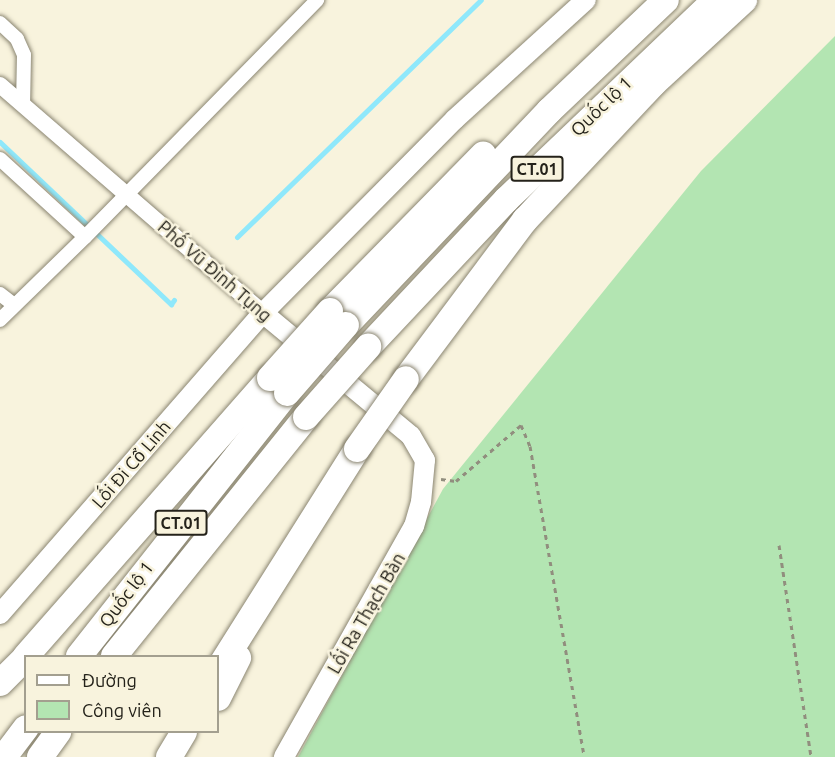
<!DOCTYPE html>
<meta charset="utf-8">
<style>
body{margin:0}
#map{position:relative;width:835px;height:757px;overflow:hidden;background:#f8f3dd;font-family:Ubuntu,sans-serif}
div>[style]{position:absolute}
.green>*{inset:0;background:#b3e5b2}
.stream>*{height:5px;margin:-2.5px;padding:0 2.5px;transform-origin:2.5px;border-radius:2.5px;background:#8fe8fb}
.path>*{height:3px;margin-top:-1.5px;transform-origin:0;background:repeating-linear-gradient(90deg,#918e7e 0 4.5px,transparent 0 9px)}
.roads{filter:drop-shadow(0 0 2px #8a8571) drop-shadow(0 0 2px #8a8571)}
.minor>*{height:14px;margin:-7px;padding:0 7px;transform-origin:7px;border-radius:7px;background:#fff}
.tertiary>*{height:16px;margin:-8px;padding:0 8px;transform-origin:8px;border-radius:8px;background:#fff}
.secondary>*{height:20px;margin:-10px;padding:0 10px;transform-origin:10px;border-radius:10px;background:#fff}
.motorway>*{height:26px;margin:-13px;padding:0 13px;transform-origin:13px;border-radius:13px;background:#fff}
.bridges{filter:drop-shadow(0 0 2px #8a8571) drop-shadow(0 0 2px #8a8571)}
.motorway-bridge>*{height:26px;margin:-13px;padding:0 13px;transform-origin:13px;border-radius:13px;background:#fff}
span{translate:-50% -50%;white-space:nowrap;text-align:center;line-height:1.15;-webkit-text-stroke:5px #f8f3dd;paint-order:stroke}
.shield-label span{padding:2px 4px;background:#f8f3dd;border:2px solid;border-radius:4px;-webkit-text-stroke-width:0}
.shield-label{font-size:16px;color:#24221a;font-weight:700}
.street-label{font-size:18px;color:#24221a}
.legend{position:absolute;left:24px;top:655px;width:195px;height:78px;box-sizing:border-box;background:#f8f3dd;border:2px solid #a39f8f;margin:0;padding:8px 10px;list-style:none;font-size:18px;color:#24221a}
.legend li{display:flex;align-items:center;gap:12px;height:30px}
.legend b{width:30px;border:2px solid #a39f8f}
</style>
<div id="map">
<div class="green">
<div style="clip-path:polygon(835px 36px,835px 757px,298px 757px,443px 489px,701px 171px)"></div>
</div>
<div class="stream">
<div style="left:0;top:142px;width:236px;rotate:43.5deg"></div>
<div style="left:171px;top:304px;width:5px;rotate:-53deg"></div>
<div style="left:237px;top:237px;width:340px;rotate:-44.2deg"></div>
</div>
<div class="path">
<div style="left:441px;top:479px;width:15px;rotate:8deg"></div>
<div style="left:456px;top:481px;width:86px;rotate:-40.7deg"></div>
<div style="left:521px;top:425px;width:23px;rotate:67deg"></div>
<div style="left:530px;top:446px;width:316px;rotate:80.1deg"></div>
<div style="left:779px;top:545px;width:214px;rotate:81.4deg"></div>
</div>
<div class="roads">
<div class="minor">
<div style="left:0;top:23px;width:23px;rotate:43deg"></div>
<div style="left:17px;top:39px;width:17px;rotate:66deg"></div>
<div style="left:24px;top:55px;width:50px;rotate:91.1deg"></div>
<div style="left:0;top:159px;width:115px;rotate:42.5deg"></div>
<div style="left:85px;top:237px;width:119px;rotate:135.7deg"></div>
<div style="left:85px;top:237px;width:332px;rotate:-45.6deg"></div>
<div style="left:0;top:294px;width:18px;rotate:38deg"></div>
</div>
<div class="tertiary">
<div style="left:0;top:85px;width:348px;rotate:40.9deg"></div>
</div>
<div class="secondary">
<div style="left:263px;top:313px;width:192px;rotate:39.7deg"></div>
<div style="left:411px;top:436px;width:28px;rotate:60deg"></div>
<div style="left:425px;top:460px;width:42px;rotate:95.4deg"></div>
<div style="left:421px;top:502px;width:25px;rotate:106deg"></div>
<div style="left:414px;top:526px;width:265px;rotate:119.4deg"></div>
<div style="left:0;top:614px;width:400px;rotate:-48.9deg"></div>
<div style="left:263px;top:313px;width:273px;rotate:-45.3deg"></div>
<div style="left:455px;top:119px;width:177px;rotate:-42.3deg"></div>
</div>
<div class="motorway">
<div style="left:330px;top:311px;width:219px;rotate:-45.6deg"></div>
<div style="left:346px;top:325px;width:295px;rotate:-46.5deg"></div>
<div style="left:549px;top:111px;width:161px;rotate:-43.5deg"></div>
<div style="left:368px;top:347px;width:202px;rotate:-46.8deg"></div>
<div style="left:506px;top:200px;width:289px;rotate:-43.7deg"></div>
<div style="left:406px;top:379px;width:199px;rotate:-53.2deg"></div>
<div style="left:525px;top:220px;width:187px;rotate:-46.7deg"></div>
<div style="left:653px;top:84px;width:124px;rotate:-42.7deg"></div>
<div style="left:26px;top:656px;width:370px;rotate:-48.7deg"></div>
<div style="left:79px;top:656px;width:335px;rotate:-51.7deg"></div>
<div style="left:114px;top:656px;width:307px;rotate:-51.2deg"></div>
<div style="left:218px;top:670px;width:261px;rotate:-57.8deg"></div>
<div style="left:0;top:683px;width:37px;rotate:-45deg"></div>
<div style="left:218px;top:698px;width:45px;rotate:-63.4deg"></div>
<div style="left:4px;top:757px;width:36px;rotate:-53deg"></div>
<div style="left:40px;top:757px;width:31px;rotate:-54deg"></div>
<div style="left:169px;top:757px;width:29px;rotate:-59deg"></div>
</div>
</div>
<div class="bridges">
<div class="motorway-bridge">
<div style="left:270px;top:378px;width:90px;rotate:-48.2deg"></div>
<div style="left:287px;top:393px;width:90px;rotate:-49.1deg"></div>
<div style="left:306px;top:417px;width:94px;rotate:-48.5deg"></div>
<div style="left:357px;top:449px;width:85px;rotate:-55deg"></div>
</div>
</div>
<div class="shield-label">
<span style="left:537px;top:169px">CT.01</span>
<span style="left:181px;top:523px">CT.01</span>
</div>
<div class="street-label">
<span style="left:601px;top:106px;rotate:-44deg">Quốc lộ 1</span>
<span style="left:215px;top:271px;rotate:41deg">Phố Vũ Đình Tụng</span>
<span style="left:131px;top:464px;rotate:-49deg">Lối Đi Cổ Linh</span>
<span style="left:126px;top:594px;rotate:-53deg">Quốc lộ 1</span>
<span style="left:366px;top:613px;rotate:-60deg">Lối Ra Thạch Bàn</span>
</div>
<ul class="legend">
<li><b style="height:8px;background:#fff"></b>Đường</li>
<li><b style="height:16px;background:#b3e5b2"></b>Công viên</li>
</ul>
</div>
